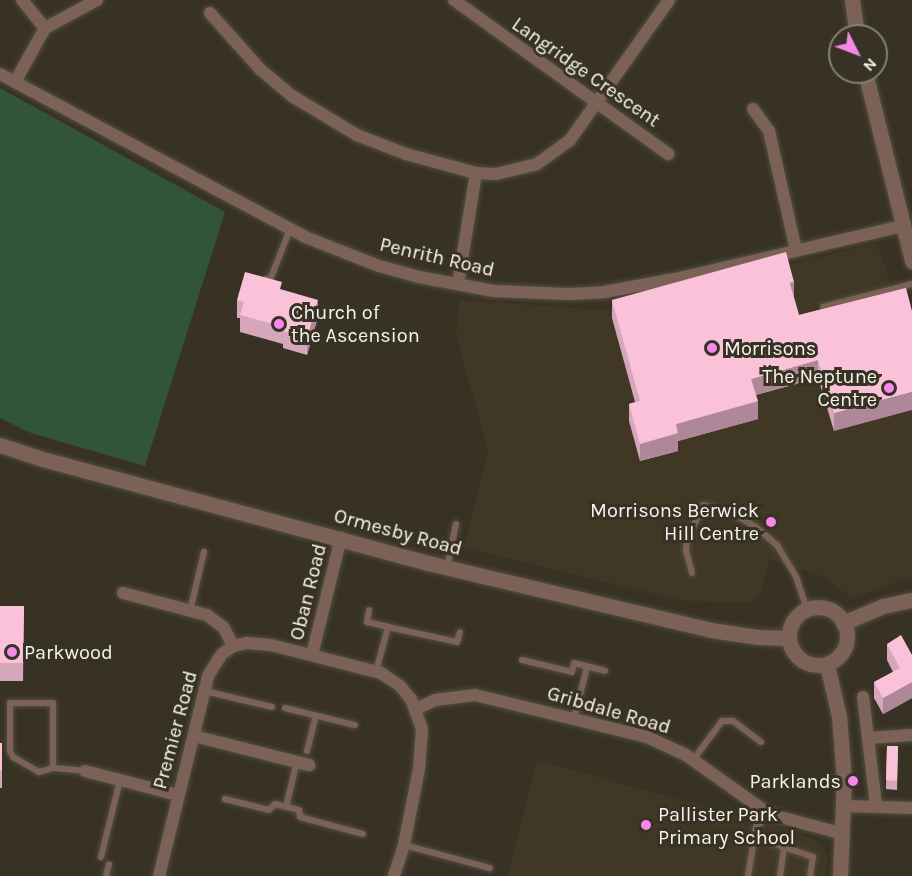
<!DOCTYPE html>
<style>
body{margin:0}
#map{position:relative;width:912px;height:876px;overflow:hidden;background:#383225;font-family:Karla,sans-serif}
div>[style]{position:absolute}
.built>*{inset:0;background:#403824}
.green>*{inset:0;background:#32543a}
.roads{filter:drop-shadow(0 0 2px #534d41) drop-shadow(0 0 2px #534d41)}
.service>*{height:6px;margin:-3px;padding:0 3px;transform-origin:3px;border-radius:3px;background:#7c6256}
.minor>*{height:12px;margin:-6px;padding:0 6px;transform-origin:6px;border-radius:6px;background:#7c6256}
.tertiary>*{height:15px;margin:-7.5px;padding:0 7.5px;transform-origin:7.5px;border-radius:7.5px;background:#7c6256}
.tertiary>.ring{margin:-7.5px;padding:0;box-sizing:content-box;background:none;border:15px solid #7c6256;border-radius:50%}
.wall>*{inset:0;background:#d6a7bb}
.shaded-wall>*{inset:0;background:#ae8898}
.building>*{inset:0;background:#f9c2d9}
.dots>*{width:16px;height:16px;translate:-50% -50%;box-sizing:border-box;border:3px solid #383225;border-radius:50%}
span{translate:-50% -50%;white-space:nowrap;text-align:center;line-height:1.15;-webkit-text-stroke:6px #383225;paint-order:stroke}
.street-label{font-size:20px;color:#f8f4ec}
.poi-label{font-size:20px;color:#f8f4ec}
.left{translate:0 -50%;text-align:left}
.right{translate:-100% -50%;text-align:right}
.north{position:absolute;left:828px;top:24px;width:60px;height:60px;box-sizing:border-box;background:#383225;border:2px solid #858075;border-radius:50%;rotate:132deg;font-size:16px;font-weight:700;line-height:24px;text-align:center;color:#f8f4ec}
.north::after{content:'';display:block;margin:auto;width:21px;height:27px;background:#f788eb;clip-path:polygon(50% 0,100% 100%,50% 72%,0 100%)}
</style>
<div id="map">
<div class="built">
<div style="clip-path:polygon(877px 243px,912px 350px,912px 576px,853px 598px,823px 577px,770px 559px,760px 593px,754px 602px,685px 601px,464px 548px,488px 450px,456px 335px,460px 300px,604px 310px)"></div>
<div style="clip-path:polygon(537px 760px,680px 800px,742px 813px,818px 841px,828px 856px,825px 876px,507px 876px)"></div>
</div>
<div class="green">
<div style="clip-path:polygon(0 88px,225px 212px,145px 466px,31px 433px,0 418px)"></div>
</div>
<div class="roads">
<div class="service">
<div style="left:266px;top:279px;width:4px;rotate:14deg"></div>
<div style="left:270px;top:280px;width:55px;rotate:-68.6deg"></div>
<div style="left:823px;top:307px;width:92px;rotate:-14.5deg"></div>
<div style="left:447px;top:567px;width:44px;rotate:-78.2deg"></div>
<div style="left:692px;top:573px;width:24px;rotate:-105deg"></div>
<div style="left:686px;top:550px;width:10px;rotate:-84deg"></div>
<div style="left:687px;top:540px;width:38px;rotate:-65deg"></div>
<div style="left:703px;top:505px;width:32px;rotate:16deg"></div>
<div style="left:734px;top:514px;width:26px;rotate:31deg"></div>
<div style="left:756px;top:527px;width:28px;rotate:41deg"></div>
<div style="left:777px;top:545px;width:37px;rotate:59deg"></div>
<div style="left:796px;top:577px;width:34px;rotate:71deg"></div>
<div style="left:369px;top:610px;width:12px;rotate:99deg"></div>
<div style="left:367px;top:622px;width:22px;rotate:13deg"></div>
<div style="left:388px;top:627px;width:71px;rotate:12.3deg"></div>
<div style="left:457px;top:642px;width:10px;rotate:-73deg"></div>
<div style="left:190px;top:611px;width:61px;rotate:-76.7deg"></div>
<div style="left:522px;top:660px;width:51px;rotate:13.5deg"></div>
<div style="left:572px;top:672px;width:9px;rotate:-77deg"></div>
<div style="left:574px;top:663px;width:32px;rotate:14deg"></div>
<div style="left:376px;top:671px;width:46px;rotate:-74.7deg"></div>
<div style="left:205px;top:691px;width:69px;rotate:13.4deg"></div>
<div style="left:285px;top:708px;width:72px;rotate:13.7deg"></div>
<div style="left:574px;top:719px;width:54px;rotate:-76deg"></div>
<div style="left:307px;top:751px;width:36px;rotate:-76deg"></div>
<div style="left:693px;top:760px;width:49px;rotate:-53.4deg"></div>
<div style="left:722px;top:721px;width:11px"></div>
<div style="left:733px;top:721px;width:35px;rotate:37deg"></div>
<div style="left:53px;top:768px;width:65px;rotate:-90deg"></div>
<div style="left:53px;top:703px;width:43px;rotate:180deg"></div>
<div style="left:10px;top:703px;width:48px;rotate:90deg"></div>
<div style="left:10px;top:751px;width:7px;rotate:63deg"></div>
<div style="left:13px;top:757px;width:30px;rotate:30deg"></div>
<div style="left:39px;top:772px;width:15px;rotate:-16deg"></div>
<div style="left:53px;top:768px;width:32px;rotate:5deg"></div>
<div style="left:225px;top:799px;width:45px;rotate:14deg"></div>
<div style="left:269px;top:810px;width:8px;rotate:-45deg"></div>
<div style="left:275px;top:804px;width:25px;rotate:14deg"></div>
<div style="left:299px;top:810px;width:7px;rotate:82deg"></div>
<div style="left:300px;top:817px;width:65px;rotate:15.1deg"></div>
<div style="left:286px;top:807px;width:47px;rotate:-76.6deg"></div>
<div style="left:754px;top:837px;width:62px;rotate:18.7deg"></div>
<div style="left:813px;top:857px;width:19px;rotate:99deg"></div>
<div style="left:404px;top:845px;width:89px;rotate:15deg"></div>
<div style="left:101px;top:857px;width:79px;rotate:-76.1deg"></div>
<div style="left:106px;top:876px;width:12px;rotate:-76deg"></div>
<div style="left:748px;top:876px;width:50px;rotate:-80.7deg"></div>
<div style="left:756px;top:827px;width:18px;rotate:-43deg"></div>
<div style="left:780px;top:876px;width:29px;rotate:-82deg"></div>
</div>
<div class="minor">
<div style="left:22px;top:0;width:36px;rotate:51deg"></div>
<div style="left:454px;top:0;width:264px;rotate:35.7deg"></div>
<div style="left:210px;top:13px;width:75px;rotate:48.2deg"></div>
<div style="left:260px;top:69px;width:42px;rotate:40.2deg"></div>
<div style="left:292px;top:96px;width:76px;rotate:31deg"></div>
<div style="left:357px;top:135px;width:53px;rotate:21.2deg"></div>
<div style="left:406px;top:154px;width:73px;rotate:15.2deg"></div>
<div style="left:476px;top:173px;width:20px;rotate:3deg"></div>
<div style="left:496px;top:174px;width:42px;rotate:-13.7deg"></div>
<div style="left:537px;top:164px;width:41px;rotate:-36deg"></div>
<div style="left:570px;top:140px;width:171px;rotate:-54.7deg"></div>
<div style="left:0;top:74px;width:346px;rotate:28.1deg"></div>
<div style="left:305px;top:237px;width:79px;rotate:21.4deg"></div>
<div style="left:379px;top:266px;width:41px;rotate:15.4deg"></div>
<div style="left:419px;top:277px;width:76px;rotate:10.6deg"></div>
<div style="left:494px;top:291px;width:75px;rotate:2.3deg"></div>
<div style="left:569px;top:294px;width:35px;rotate:-3deg"></div>
<div style="left:604px;top:292px;width:72px;rotate:-10.4deg"></div>
<div style="left:675px;top:279px;width:234px;rotate:-13.1deg"></div>
<div style="left:15px;top:82px;width:62px;rotate:-60.9deg"></div>
<div style="left:45px;top:28px;width:59px;rotate:-28.3deg"></div>
<div style="left:753px;top:109px;width:27px;rotate:54deg"></div>
<div style="left:769px;top:131px;width:122px;rotate:77.2deg"></div>
<div style="left:458px;top:284px;width:112px;rotate:-80.8deg"></div>
<div style="left:123px;top:593px;width:87px;rotate:14.7deg"></div>
<div style="left:207px;top:615px;width:21px;rotate:37deg"></div>
<div style="left:224px;top:628px;width:20px;rotate:63deg"></div>
<div style="left:312px;top:655px;width:121px;rotate:-76.1deg"></div>
<div style="left:863px;top:697px;width:41px;rotate:83deg"></div>
<div style="left:416px;top:709px;width:21px;rotate:-25deg"></div>
<div style="left:435px;top:700px;width:40px;rotate:-7.1deg"></div>
<div style="left:475px;top:695px;width:177px;rotate:13.7deg"></div>
<div style="left:647px;top:737px;width:43px;rotate:24.8deg"></div>
<div style="left:686px;top:755px;width:102px;rotate:35.4deg"></div>
<div style="left:769px;top:814px;width:77px;rotate:15.1deg"></div>
<div style="left:194px;top:736px;width:119px;rotate:14.2deg"></div>
<div style="left:85px;top:771px;width:96px;rotate:14.5deg"></div>
<div style="left:876px;top:805px;width:67px;rotate:-96.8deg"></div>
<div style="left:868px;top:738px;width:44px;rotate:-3.9deg"></div>
<div style="left:844px;top:806px;width:68px;rotate:1.7deg"></div>
<div style="left:159px;top:876px;width:206px;rotate:-76.2deg"></div>
<div style="left:208px;top:676px;width:26px;rotate:-58deg"></div>
<div style="left:222px;top:654px;width:14px;rotate:-36deg"></div>
<div style="left:233px;top:646px;width:14px;rotate:-12deg"></div>
<div style="left:247px;top:643px;width:24px;rotate:5deg"></div>
<div style="left:271px;top:645px;width:114px;rotate:14.3deg"></div>
<div style="left:381px;top:673px;width:23px;rotate:34deg"></div>
<div style="left:400px;top:686px;width:17px;rotate:50deg"></div>
<div style="left:411px;top:699px;width:32px;rotate:70deg"></div>
<div style="left:422px;top:729px;width:40px;rotate:94.3deg"></div>
<div style="left:419px;top:769px;width:77px;rotate:101.2deg"></div>
<div style="left:404px;top:845px;width:33px;rotate:108deg"></div>
</div>
<div class="tertiary">
<div style="left:852px;top:0;width:36px;rotate:82deg"></div>
<div style="left:865px;top:72px;width:195px;rotate:76deg"></div>
<div style="left:0;top:445px;width:41px;rotate:18.4deg"></div>
<div style="left:39px;top:458px;width:403px;rotate:15.1deg"></div>
<div style="left:428px;top:563px;width:291px;rotate:13.3deg"></div>
<div style="left:711px;top:630px;width:48px;rotate:8.5deg"></div>
<div style="left:758px;top:637px;width:31px;rotate:2deg"></div>
<div class="ring" style="left:789px;top:607px;width:43px;height:43px"></div>
<div style="left:843px;top:623px;width:43px;rotate:-23deg"></div>
<div style="left:883px;top:606px;width:30px;rotate:-12deg"></div>
<div style="left:827px;top:665px;width:52px;rotate:76.8deg"></div>
<div style="left:839px;top:716px;width:64px;rotate:85.5deg"></div>
<div style="left:844px;top:780px;width:96px;rotate:92.4deg"></div>
</div>
</div>
<div class="wall">
<div style="clip-path:polygon(906px 288px,834px 431px,818px 378px,756px 395px,758px 419px,678px 441px,678px 451px,640px 461px,629px 421px,629px 404px,635px 402px,612px 318px,612px 300px,794px 299px,799px 315px)"></div>
<div style="clip-path:polygon(282px 290px,318px 317px,307px 355px,283px 348px,283px 344px,240px 332px,240px 318px,237px 318px,237px 300px)"></div>
<div style="clip-path:polygon(0 606px,24px 606px,23px 681px,0 681px)"></div>
<div style="clip-path:polygon(887px 644px,912px 655px,912px 698px,883px 714px,874px 698px,874px 682px,893px 672px,887px 660px)"></div>
<div style="clip-path:polygon(0 743px,2px 743px,2px 788px,0 788px)"></div>
<div style="clip-path:polygon(887px 746px,898px 746px,897px 790px,886px 789px)"></div>
</div>
<div class="shaded-wall">
<div style="clip-path:polygon(794px 282px,794px 299px,790px 283px)"></div>
<div style="clip-path:polygon(318px 300px,318px 317px,307px 355px,307px 338px)"></div>
<div style="clip-path:polygon(818px 360px,818px 378px,751px 396px,751px 379px)"></div>
<div style="clip-path:polygon(912px 392px,912px 410px,834px 431px,834px 413px)"></div>
<div style="clip-path:polygon(758px 401px,758px 419px,678px 441px,678px 451px,640px 461px,640px 444px,676px 424px)"></div>
<div style="clip-path:polygon(912px 682px,912px 698px,883px 714px,883px 698px)"></div>
</div>
<div class="building">
<div style="clip-path:polygon(786px 252px,794px 282px,790px 283px,799px 315px,906px 288px,912px 311px,912px 392px,834px 413px,818px 360px,751px 379px,758px 401px,676px 424px,678px 433px,640px 444px,629px 404px,640px 401px,612px 300px)"></div>
<div style="clip-path:polygon(245px 272px,282px 282px,280px 289px,318px 300px,307px 338px,283px 331px,284px 327px,240px 315px,244px 302px,237px 300px)"></div>
<div style="clip-path:polygon(0 606px,24px 606px,23px 663px,0 663px)"></div>
<div style="clip-path:polygon(901px 635px,912px 655px,912px 682px,883px 698px,874px 682px,900px 668px,887px 644px)"></div>
<div style="clip-path:polygon(0 743px,2px 743px,2px 770px,0 770px)"></div>
<div style="clip-path:polygon(887px 746px,898px 746px,897px 781px,886px 780px)"></div>
</div>
<div class="dots">
<div style="left:279px;top:324px;background:#f788eb"></div>
<div style="left:712px;top:348px;background:#f788eb"></div>
<div style="left:889px;top:388px;background:#f788eb"></div>
<div style="left:771px;top:522px;background:#f788eb"></div>
<div style="left:12px;top:652px;background:#f788eb"></div>
<div style="left:853px;top:781px;background:#f788eb"></div>
<div style="left:646px;top:825px;background:#f788eb"></div>
</div>
<div class="street-label">
<span style="left:586px;top:72px;rotate:35deg">Langridge Crescent</span>
<span style="left:437px;top:257px;rotate:13deg">Penrith Road</span>
<span style="left:398px;top:532px;rotate:15deg">Ormesby Road</span>
<span style="left:308px;top:592px;rotate:-76deg">Oban Road</span>
<span style="left:609px;top:710px;rotate:16deg">Gribdale Road</span>
<span style="left:175px;top:730px;rotate:-75deg">Premier Road</span>
</div>
<div class="poi-label">
<span class="left" style="left:291px;top:324px">Church of<br>the Ascension</span>
<span class="left" style="left:724px;top:348px">Morrisons</span>
<span class="right" style="left:877px;top:388px">The Neptune<br>Centre</span>
<span class="right" style="left:759px;top:522px">Morrisons Berwick<br>Hill Centre</span>
<span class="left" style="left:24px;top:652px">Parkwood</span>
<span class="right" style="left:841px;top:781px">Parklands</span>
<span class="left" style="left:658px;top:826px">Pallister Park<br>Primary School</span>
</div>
<div class="north">N</div>
</div>
